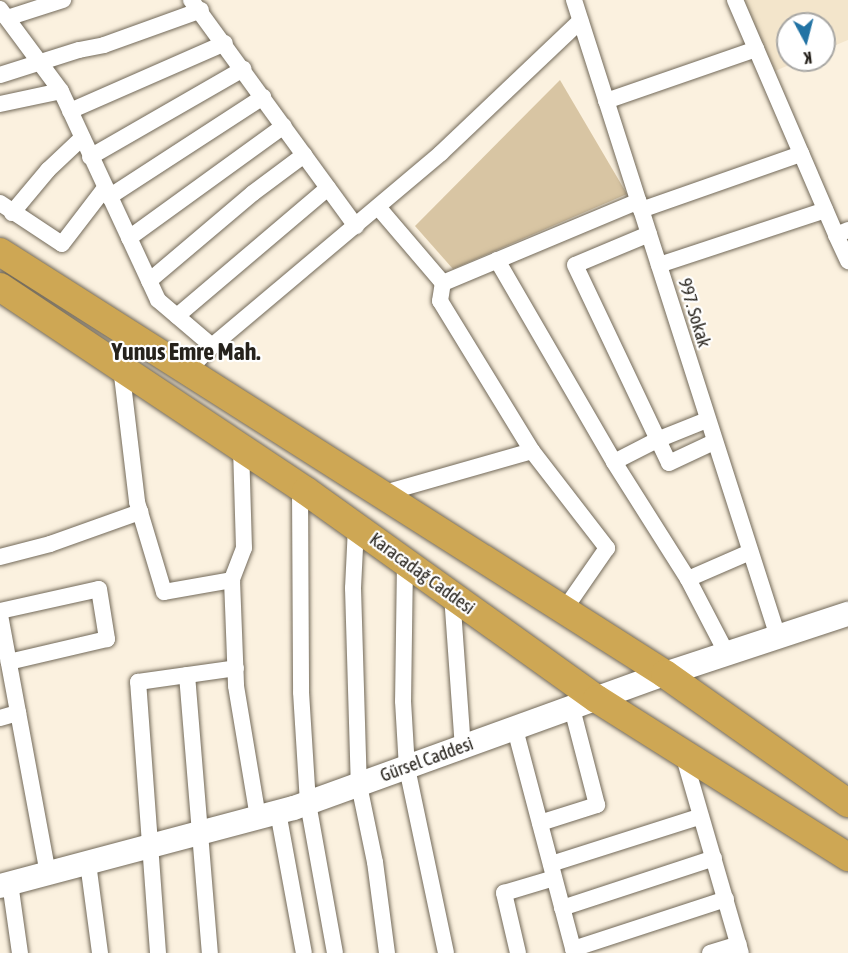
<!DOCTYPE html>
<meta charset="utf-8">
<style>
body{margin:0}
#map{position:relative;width:848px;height:953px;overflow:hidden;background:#fbf1df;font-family:"Asap Condensed",sans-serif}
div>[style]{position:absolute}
.built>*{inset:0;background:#f3e5cb}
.green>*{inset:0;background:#d8c5a3}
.roads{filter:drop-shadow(0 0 2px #726959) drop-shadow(0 0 2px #726959)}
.minor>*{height:16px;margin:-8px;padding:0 8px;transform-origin:8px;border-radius:8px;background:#fff}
.secondary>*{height:24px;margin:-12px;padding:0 12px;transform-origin:12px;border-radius:12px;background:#fff}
.trunk>*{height:28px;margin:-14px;padding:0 14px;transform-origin:14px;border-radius:14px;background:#cea754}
span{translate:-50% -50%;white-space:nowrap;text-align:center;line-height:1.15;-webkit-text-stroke:4.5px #fff;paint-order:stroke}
.street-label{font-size:18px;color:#26221c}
.district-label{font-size:24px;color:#26221c;font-weight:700}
.north{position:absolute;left:776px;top:12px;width:60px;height:60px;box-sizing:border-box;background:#fff;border:2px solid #a8a7a4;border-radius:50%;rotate:173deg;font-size:16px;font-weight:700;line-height:24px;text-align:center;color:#26221c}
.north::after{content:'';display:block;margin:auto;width:21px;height:27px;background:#2273a4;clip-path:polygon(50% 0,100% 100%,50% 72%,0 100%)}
</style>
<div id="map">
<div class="built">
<div style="clip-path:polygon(744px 0,848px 0,848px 40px,824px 50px,824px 24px,788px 24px,788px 60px,801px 60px,775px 71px)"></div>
</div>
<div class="green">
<div style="clip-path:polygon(560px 80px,627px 194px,453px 269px,415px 226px)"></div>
</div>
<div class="roads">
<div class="minor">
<div style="left:191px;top:0;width:280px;rotate:53.9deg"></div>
<div style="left:574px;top:0;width:669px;rotate:72.24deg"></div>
<div style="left:735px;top:0;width:256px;rotate:66.7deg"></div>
<div style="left:0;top:9px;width:102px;rotate:53.4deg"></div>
<div style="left:61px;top:91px;width:230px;rotate:65.1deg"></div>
<div style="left:158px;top:300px;width:71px;rotate:40.4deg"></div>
<div style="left:7px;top:18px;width:59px;rotate:-17.8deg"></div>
<div style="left:0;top:75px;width:83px;rotate:-17.6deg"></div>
<div style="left:79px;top:50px;width:25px;rotate:-11deg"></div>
<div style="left:104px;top:45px;width:103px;rotate:-19.8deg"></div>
<div style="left:606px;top:101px;width:159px;rotate:-19.1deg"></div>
<div style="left:0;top:104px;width:62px;rotate:-12deg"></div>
<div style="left:70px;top:111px;width:169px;rotate:-23.7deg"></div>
<div style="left:90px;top:157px;width:177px;rotate:-29.9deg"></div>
<div style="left:109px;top:197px;width:184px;rotate:-33deg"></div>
<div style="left:0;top:203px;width:74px;rotate:33.5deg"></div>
<div style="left:62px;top:244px;width:71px;rotate:-52.5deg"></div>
<div style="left:378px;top:207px;width:100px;rotate:49.5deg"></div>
<div style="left:443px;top:283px;width:212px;rotate:-22.7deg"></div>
<div style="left:641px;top:210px;width:170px;rotate:-19.3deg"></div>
<div style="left:12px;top:213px;width:56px;rotate:-50.1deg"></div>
<div style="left:48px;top:170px;width:47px;rotate:-43.3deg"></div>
<div style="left:848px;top:230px;width:13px;rotate:157deg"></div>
<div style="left:836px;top:235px;width:29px;rotate:65deg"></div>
<div style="left:649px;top:234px;width:80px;rotate:157.3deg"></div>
<div style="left:575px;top:265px;width:219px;rotate:64.6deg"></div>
<div style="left:669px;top:463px;width:50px;rotate:-25deg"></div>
<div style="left:129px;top:238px;width:191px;rotate:-35.9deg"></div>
<div style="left:497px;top:260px;width:233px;rotate:59.9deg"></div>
<div style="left:659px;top:265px;width:175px;rotate:-18.3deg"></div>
<div style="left:149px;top:281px;width:136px;rotate:-40.2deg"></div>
<div style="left:253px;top:193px;width:64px;rotate:-36.7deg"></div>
<div style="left:177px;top:316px;width:198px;rotate:-40.3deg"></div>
<div style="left:121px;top:367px;width:136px;rotate:83.2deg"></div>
<div style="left:137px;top:502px;width:94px;rotate:73.3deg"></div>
<div style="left:164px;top:592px;width:69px;rotate:-10deg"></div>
<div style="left:187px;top:371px;width:35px;rotate:-45deg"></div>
<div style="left:212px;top:346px;width:299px;rotate:-40.1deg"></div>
<div style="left:441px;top:153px;width:192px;rotate:-43.5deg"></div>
<div style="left:241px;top:447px;width:101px;rotate:88.3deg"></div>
<div style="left:244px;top:548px;width:34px;rotate:111deg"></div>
<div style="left:232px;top:580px;width:106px;rotate:87.8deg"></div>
<div style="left:236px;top:686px;width:134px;rotate:80.5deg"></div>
<div style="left:532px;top:451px;width:123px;rotate:52.3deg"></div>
<div style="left:607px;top:548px;width:75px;rotate:124.7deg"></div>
<div style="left:300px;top:487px;width:205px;rotate:89.7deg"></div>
<div style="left:301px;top:692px;width:111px;rotate:86.4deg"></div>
<div style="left:308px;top:803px;width:152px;rotate:79.8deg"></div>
<div style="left:381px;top:494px;width:157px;rotate:-15.9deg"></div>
<div style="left:532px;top:451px;width:176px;rotate:-121.5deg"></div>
<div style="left:440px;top:301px;width:18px;rotate:-81deg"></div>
<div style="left:356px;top:527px;width:61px;rotate:92.8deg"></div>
<div style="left:353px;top:588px;width:197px;rotate:88.3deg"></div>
<div style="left:359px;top:785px;width:79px;rotate:78.3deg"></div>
<div style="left:375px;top:862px;width:92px;rotate:82.5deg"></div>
<div style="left:0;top:557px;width:52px;rotate:-14.6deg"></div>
<div style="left:50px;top:544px;width:96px;rotate:-19.6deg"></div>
<div style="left:405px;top:562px;width:139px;rotate:90.8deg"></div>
<div style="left:403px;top:701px;width:67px;rotate:86.6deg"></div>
<div style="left:407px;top:768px;width:189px;rotate:78.1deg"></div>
<div style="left:688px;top:579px;width:138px;rotate:-122.3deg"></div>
<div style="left:614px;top:462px;width:48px;rotate:-27.1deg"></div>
<div style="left:657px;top:440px;width:54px;rotate:-21.8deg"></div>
<div style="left:452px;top:595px;width:152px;rotate:85.9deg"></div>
<div style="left:0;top:611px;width:101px;rotate:-12.5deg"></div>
<div style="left:99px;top:589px;width:51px;rotate:80.9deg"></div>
<div style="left:107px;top:639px;width:101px;rotate:166.8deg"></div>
<div style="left:0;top:615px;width:262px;rotate:79.5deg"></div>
<div style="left:727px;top:654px;width:85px;rotate:-117.5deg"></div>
<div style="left:688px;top:579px;width:68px;rotate:-23.5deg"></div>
<div style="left:187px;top:675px;width:279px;rotate:85.3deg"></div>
<div style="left:0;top:718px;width:19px;rotate:-16deg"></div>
<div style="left:515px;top:729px;width:232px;rotate:75.2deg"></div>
<div style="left:683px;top:754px;width:207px;rotate:73.8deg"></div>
<div style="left:278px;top:812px;width:143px;rotate:79.6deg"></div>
<div style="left:540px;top:823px;width:60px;rotate:-17.5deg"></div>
<div style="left:597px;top:805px;width:100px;rotate:-104.5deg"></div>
<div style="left:88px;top:863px;width:91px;rotate:82.4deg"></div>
<div style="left:551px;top:864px;width:157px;rotate:-17.7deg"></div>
<div style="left:10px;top:883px;width:71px;rotate:81.9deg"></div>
<div style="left:562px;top:908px;width:160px;rotate:-18.2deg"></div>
<div style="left:573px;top:949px;width:161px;rotate:-18.1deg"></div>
<div style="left:158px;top:953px;width:272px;rotate:-94.2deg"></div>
<div style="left:138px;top:682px;width:99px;rotate:-8.1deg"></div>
<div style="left:518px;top:953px;width:62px;rotate:-103.1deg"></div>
<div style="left:504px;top:893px;width:52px;rotate:-16.7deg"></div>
<div style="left:710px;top:953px;width:30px;rotate:-17deg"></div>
</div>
<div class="secondary">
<div style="left:0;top:886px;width:304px;rotate:-14.9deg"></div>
<div style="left:294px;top:808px;width:394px;rotate:-19.9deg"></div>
<div style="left:665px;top:674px;width:193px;rotate:-18.2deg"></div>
</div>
<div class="trunk">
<div style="left:0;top:252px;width:788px;rotate:32.4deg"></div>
<div style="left:665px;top:674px;width:224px;rotate:35.2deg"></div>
<div style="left:0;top:287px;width:368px;rotate:33.7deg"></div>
<div style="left:306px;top:491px;width:358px;rotate:35.6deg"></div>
<div style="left:597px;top:699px;width:297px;rotate:32.2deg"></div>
</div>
</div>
<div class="street-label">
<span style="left:694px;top:313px;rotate:73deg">997. Sokak</span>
<span style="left:422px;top:574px;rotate:36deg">Karacadağ Caddesi</span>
<span style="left:427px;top:760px;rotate:-20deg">Gürsel Caddesi</span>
</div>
<div class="district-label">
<span style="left:186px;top:352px">Yunus Emre Mah.</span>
</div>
<div class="north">K</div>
</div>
